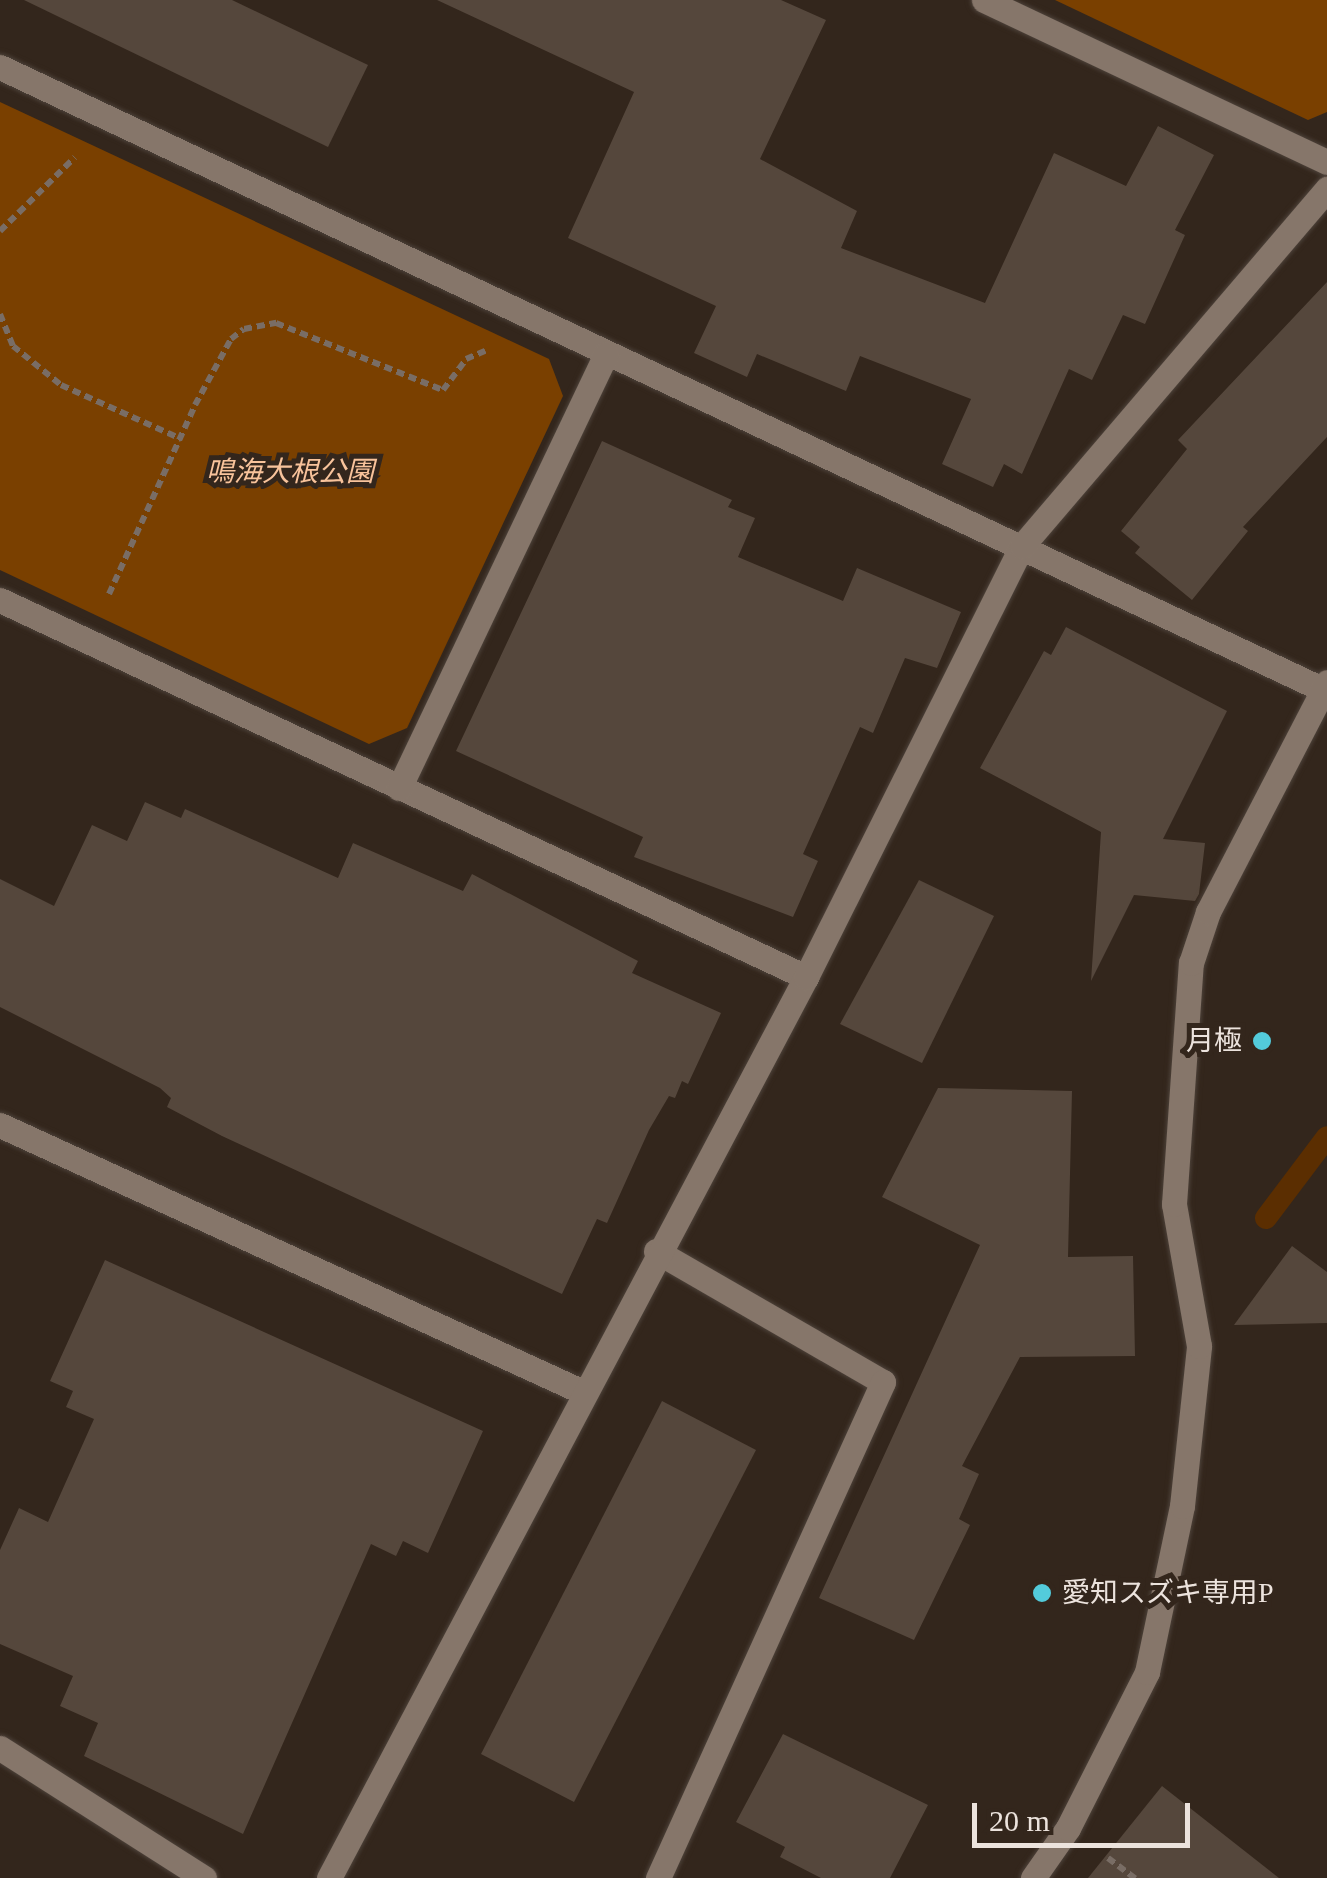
<!DOCTYPE html>
<meta charset="utf-8">
<style>
body{margin:0}
#map{position:relative;width:1327px;height:1878px;overflow:hidden;background:#33261c;font-family:"Times New Roman","Noto Sans JP",serif}
div>[style]{position:absolute}
.green>*{inset:0;background:#7a4000}
.stream>*{height:22px;margin:-11px;padding:0 11px;transform-origin:11px;border-radius:11px;background:#5b2e01}
.building>*{inset:0;background:#55473c}
.path>*{height:6px;margin-top:-3px;transform-origin:0;background:repeating-linear-gradient(90deg,#796d65 0 8px,transparent 0 13px)}
.roads{filter:drop-shadow(0 0 2px #4d423a) drop-shadow(0 0 2px #4d423a)}
.street>*{height:25px;margin:-12.5px;padding:0 12.5px;transform-origin:12.5px;border-radius:12.5px;background:#86766a}
.dots>*{width:28px;height:28px;translate:-50% -50%;box-sizing:border-box;border:5px solid #33261c;border-radius:50%}
span{translate:-50% -50%;white-space:nowrap;text-align:center;line-height:1.15;-webkit-text-stroke:10px #33261c;paint-order:stroke}
.park-label{font-size:28px;color:#f8c39b;font-style:italic}
.poi-label{font-size:28px;color:#ece3dd}
.right{translate:-100% -50%;text-align:right}
.left{translate:0 -50%;text-align:left}
.scale{position:absolute;left:972px;top:1803px;width:218px;height:45px;box-sizing:border-box;border:5px solid #ece3dd;border-top:0;padding-left:12px;font-size:30px;line-height:35px;white-space:nowrap;color:#ece3dd;-webkit-text-stroke:8px #33261c;paint-order:stroke}
</style>
<div id="map">
<div class="green">
<div style="clip-path:polygon(1055px 0,1327px 0,1327px 112px,1308px 120px)"></div>
<div style="clip-path:polygon(0 102px,549px 359px,563px 396px,407px 728px,369px 744px,0 570px)"></div>
</div>
<div class="stream">
<div style="left:1266px;top:1218px;width:101px;rotate:-53deg"></div>
</div>
<div class="building">
<div style="clip-path:polygon(24px 0,232px 0,368px 65px,328px 147px)"></div>
<div style="clip-path:polygon(437px 0,781px 0,826px 20px,760px 159px,857px 211px,841px 248px,985px 303px,1054px 153px,1126px 186px,1158px 126px,1214px 155px,1175px 230px,1185px 235px,1145px 324px,1123px 315px,1092px 380px,1069px 369px,1022px 474px,1004px 464px,993px 487px,942px 464px,971px 399px,860px 356px,846px 391px,757px 354px,747px 377px,694px 353px,716px 306px,568px 238px,634px 92px)"></div>
<div style="clip-path:polygon(1327px 282px,1327px 437px,1243px 527px,1248px 531px,1192px 600px,1135px 553px,1140px 547px,1121px 531px,1187px 449px,1178px 440px)"></div>
<div style="clip-path:polygon(602px 441px,732px 500px,728px 507px,755px 518px,738px 557px,843px 601px,857px 568px,961px 612px,937px 668px,905px 658px,873px 733px,860px 727px,803px 854px,818px 861px,793px 917px,634px 857px,643px 837px,456px 751px)"></div>
<div style="clip-path:polygon(1066px 627px,1227px 711px,1163px 839px,1205px 843px,1199px 894px,1195px 901px,1134px 895px,1091px 981px,1101px 832px,980px 768px,1044px 651px,1051px 655px)"></div>
<div style="clip-path:polygon(145px 802px,181px 818px,185px 809px,338px 878px,353px 843px,463px 891px,472px 874px,638px 961px,632px 973px,721px 1013px,688px 1084px,682px 1081px,675px 1098px,669px 1096px,649px 1130px,607px 1223px,597px 1219px,562px 1294px,222px 1136px,167px 1107px,171px 1098px,160px 1088px,0 1007px,0 879px,54px 906px,92px 825px,127px 841px)"></div>
<div style="clip-path:polygon(919px 880px,994px 916px,922px 1063px,840px 1024px)"></div>
<div style="clip-path:polygon(938px 1088px,1072px 1091px,1068px 1257px,1133px 1256px,1135px 1356px,1020px 1357px,962px 1466px,979px 1474px,959px 1519px,970px 1525px,914px 1640px,819px 1598px,980px 1245px,882px 1197px)"></div>
<div style="clip-path:polygon(1292px 1246px,1327px 1272px,1327px 1323px,1234px 1325px)"></div>
<div style="clip-path:polygon(105px 1260px,483px 1431px,428px 1553px,403px 1541px,396px 1556px,371px 1544px,243px 1834px,84px 1756px,98px 1723px,60px 1706px,73px 1676px,0 1644px,0 1550px,19px 1508px,48px 1522px,94px 1419px,66px 1407px,73px 1391px,50px 1381px)"></div>
<div style="clip-path:polygon(662px 1401px,756px 1450px,574px 1802px,481px 1754px)"></div>
<div style="clip-path:polygon(783px 1734px,928px 1805px,890px 1878px,821px 1878px,780px 1857px,785px 1847px,736px 1822px)"></div>
<div style="clip-path:polygon(1162px 1786px,1279px 1878px,1088px 1878px)"></div>
</div>
<div class="path">
<div style="left:0;top:231px;width:105px;rotate:-44.6deg"></div>
<div style="left:0;top:314px;width:35px;rotate:68deg"></div>
<div style="left:13px;top:346px;width:62px;rotate:39.1deg"></div>
<div style="left:61px;top:385px;width:132px;rotate:24.2deg"></div>
<div style="left:109px;top:594px;width:208px;rotate:-65.5deg"></div>
<div style="left:195px;top:405px;width:75px;rotate:-61.4deg"></div>
<div style="left:231px;top:339px;width:16px;rotate:-38deg"></div>
<div style="left:244px;top:329px;width:33px;rotate:-11deg"></div>
<div style="left:276px;top:323px;width:180px;rotate:21.9deg"></div>
<div style="left:443px;top:390px;width:39px;rotate:-53deg"></div>
<div style="left:466px;top:359px;width:21px;rotate:-23deg"></div>
<div style="left:1108px;top:1858px;width:34px;rotate:37deg"></div>
</div>
<div class="roads">
<div class="street">
<div style="left:984px;top:0;width:379px;rotate:25.3deg"></div>
<div style="left:0;top:67px;width:1461px;rotate:25.2deg"></div>
<div style="left:0;top:600px;width:890px;rotate:25.07deg"></div>
<div style="left:399px;top:788px;width:481px;rotate:-64.5deg"></div>
<div style="left:0;top:1125px;width:641px;rotate:24.61deg"></div>
<div style="left:656px;top:1251px;width:262px;rotate:30deg"></div>
<div style="left:883px;top:1382px;width:545px;rotate:114.4deg"></div>
<div style="left:0;top:1748px;width:242px;rotate:32.5deg"></div>
<div style="left:329px;top:1878px;width:1019px;rotate:-62.1deg"></div>
<div style="left:806px;top:977px;width:482px;rotate:-63.4deg"></div>
<div style="left:1022px;top:546px;width:470px;rotate:-49.5deg"></div>
<div style="left:1033px;top:1878px;width:61px;rotate:-55deg"></div>
<div style="left:1068px;top:1828px;width:175px;rotate:-63.1deg"></div>
<div style="left:1147px;top:1672px;width:170px;rotate:-78.1deg"></div>
<div style="left:1182px;top:1506px;width:161px;rotate:-83.9deg"></div>
<div style="left:1199px;top:1346px;width:144px;rotate:-100deg"></div>
<div style="left:1174px;top:1204px;width:242px;rotate:-86deg"></div>
<div style="left:1191px;top:963px;width:54px;rotate:-71.6deg"></div>
<div style="left:1208px;top:912px;width:259px;rotate:-62.6deg"></div>
</div>
</div>
<div class="dots">
<div style="left:1262px;top:1041px;background:#53cbdb"></div>
<div style="left:1042px;top:1593px;background:#53cbdb"></div>
</div>
<div class="park-label">
<span style="left:290px;top:472px">鳴海大根公園</span>
</div>
<div class="poi-label">
<span class="right" style="left:1242px;top:1041px">月極</span>
<span class="left" style="left:1062px;top:1593px">愛知スズキ専用P</span>
</div>
<div class="scale">20 m</div>
</div>
